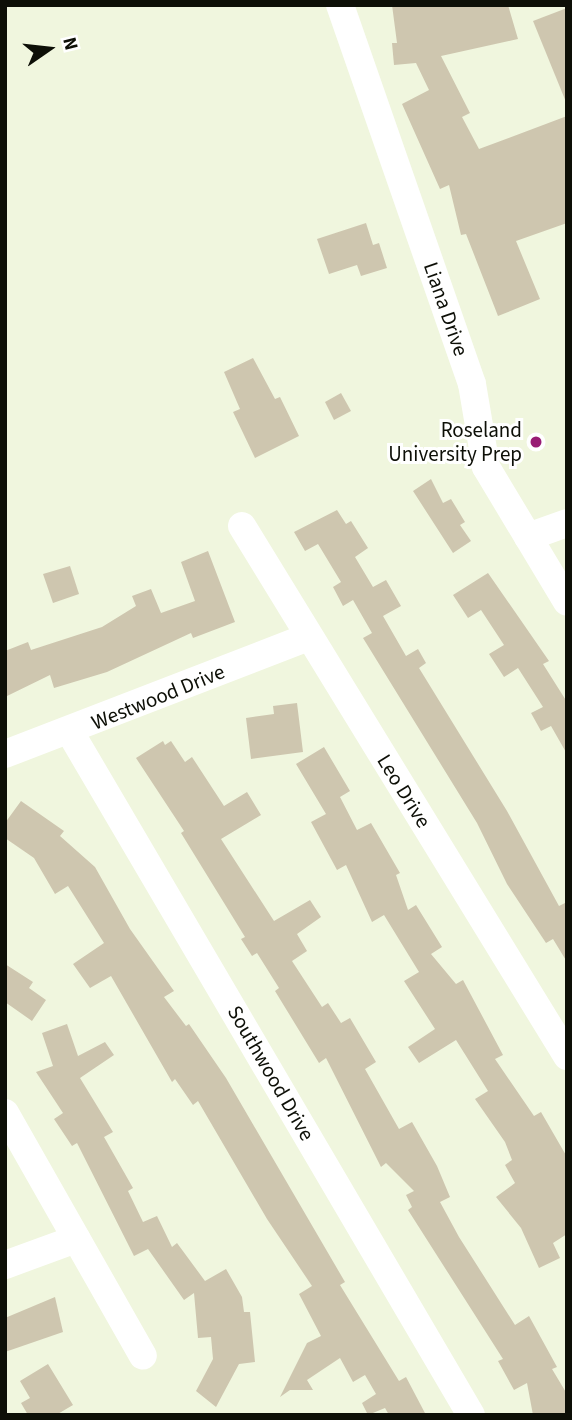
<!DOCTYPE html>
<style>
body{margin:0}
#map{position:relative;width:572px;height:1420px;overflow:hidden;background:#f0f6de;font-family:"Source Sans 3",sans-serif}
div>[style]{position:absolute}
.building>*{inset:0;background:#cec6af}
.minor>*{height:28px;margin:-14px;padding:0 14px;transform-origin:14px;border-radius:14px;background:#fff}
.dots>*{width:19px;height:19px;translate:-50% -50%;box-sizing:border-box;border:4px solid #fff;border-radius:50%}
span{translate:-50% -50%;white-space:nowrap;text-align:center;line-height:1.15;-webkit-text-stroke:6px #fff;paint-order:stroke}
.street-label{font-size:21px;color:#0d0f07}
.poi-label{font-size:21px;color:#0d0f07}
.right{translate:-100% -50%;text-align:right}
.frame{position:absolute;inset:0;border:7px solid #0d0f07;pointer-events:none}
.north{position:absolute;left:14px;top:14px;width:70px;height:70px;-webkit-text-stroke:5px #fff;paint-order:stroke;rotate:76deg;font-size:19px;font-weight:700;line-height:28px;text-align:center;color:#0d0f07}
.north::after{content:'';display:block;margin:auto;width:24px;height:32px;background:#0d0f07;clip-path:polygon(50% 0,100% 100%,50% 72%,0 100%)}
</style>
<div id="map">
<div class="building">
<div style="clip-path:polygon(392px 5px,508px 5px,518px 39px,441px 56px,470px 113px,462px 117px,479px 149px,567px 116px,567px 223px,516px 241px,540px 299px,498px 316px,466px 234px,461px 235px,449px 185px,440px 189px,402px 104px,429px 90px,416px 63px,394px 65px,392px 43px,397px 43px)"></div>
<div style="clip-path:polygon(567px 8px,567px 101px,566px 102px,533px 21px)"></div>
<div style="clip-path:polygon(366px 223px,373px 245px,379px 243px,387px 268px,361px 276px,357px 265px,329px 274px,317px 239px)"></div>
<div style="clip-path:polygon(253px 358px,275px 399px,280px 397px,299px 436px,255px 458px,233px 412px,240px 409px,224px 372px)"></div>
<div style="clip-path:polygon(341px 393px,351px 411px,334px 420px,325px 402px)"></div>
<div style="clip-path:polygon(431px 479px,443px 503px,451px 499px,465px 522px,460px 525px,471px 541px,453px 553px,413px 491px)"></div>
<div style="clip-path:polygon(337px 510px,346px 524px,351px 521px,368px 548px,355px 557px,373px 587px,386px 580px,401px 606px,383px 616px,406px 656px,418px 649px,426px 663px,419px 668px,507px 811px,559px 906px,567px 902px,567px 962px,553px 939px,546px 943px,507px 884px,477px 823px,363px 638px,372px 633px,353px 600px,343px 606px,333px 587px,341px 582px,318px 544px,305px 551px,294px 532px)"></div>
<div style="clip-path:polygon(208px 551px,235px 622px,193px 638px,191px 633px,107px 672px,54px 688px,50px 675px,5px 697px,5px 651px,28px 642px,31px 650px,102px 627px,136px 606px,132px 596px,151px 589px,161px 613px,195px 601px,181px 562px)"></div>
<div style="clip-path:polygon(70px 566px,79px 594px,53px 603px,43px 574px)"></div>
<div style="clip-path:polygon(488px 573px,549px 661px,543px 664px,567px 702px,567px 754px,551px 726px,541px 731px,531px 713px,543px 707px,518px 668px,504px 677px,489px 654px,504px 645px,481px 610px,468px 618px,453px 595px)"></div>
<div style="clip-path:polygon(297px 703px,303px 752px,251px 759px,246px 718px,274px 714px,273px 706px)"></div>
<div style="clip-path:polygon(163px 741px,165px 745px,171px 741px,185px 762px,192px 757px,224px 806px,247px 792px,261px 815px,221px 839px,274px 921px,310px 900px,321px 917px,297px 934px,307px 951px,292px 961px,322px 1007px,328px 1003px,341px 1023px,350px 1018px,376px 1062px,365px 1069px,399px 1129px,412px 1122px,437px 1166px,450px 1197px,440px 1202px,459px 1237px,515px 1325px,529px 1316px,557px 1367px,552px 1369px,567px 1394px,567px 1415px,533px 1415px,527px 1383px,514px 1390px,498px 1361px,503px 1359px,408px 1210px,412px 1207px,406px 1195px,414px 1191px,386px 1163px,381px 1167px,326px 1058px,319px 1063px,275px 991px,279px 988px,257px 953px,252px 956px,241px 939px,245px 937px,181px 833px,184px 831px,136px 758px)"></div>
<div style="clip-path:polygon(324px 747px,350px 791px,340px 797px,357px 830px,371px 823px,400px 873px,396px 875px,408px 910px,416px 905px,442px 947px,431px 954px,456px 984px,463px 980px,503px 1055px,495px 1059px,534px 1116px,541px 1112px,567px 1157px,567px 1234px,553px 1243px,560px 1258px,539px 1268px,521px 1228px,496px 1197px,515px 1183px,505px 1165px,512px 1160px,505px 1142px,475px 1099px,488px 1091px,456px 1040px,419px 1063px,408px 1047px,435px 1029px,404px 981px,419px 972px,384px 915px,372px 922px,346px 865px,337px 870px,311px 822px,326px 814px,296px 764px)"></div>
<div style="clip-path:polygon(21px 801px,64px 831px,60px 836px,95px 867px,130px 929px,174px 991px,164px 997px,186px 1026px,189px 1024px,226px 1078px,345px 1282px,340px 1285px,399px 1381px,406px 1377px,426px 1415px,389px 1415px,385px 1408px,368px 1415px,362px 1403px,376px 1394px,365px 1375px,353px 1382px,340px 1358px,307px 1380px,313px 1390px,290px 1390px,280px 1397px,307px 1343px,321px 1336px,299px 1294px,312px 1286px,267px 1219px,198px 1101px,193px 1105px,175px 1079px,172px 1082px,111px 976px,90px 988px,73px 964px,104px 943px,68px 886px,55px 894px,34px 858px,5px 838px,5px 823px)"></div>
<div style="clip-path:polygon(5px 964px,33px 982px,29px 988px,46px 1000px,32px 1021px,5px 1002px)"></div>
<div style="clip-path:polygon(67px 1024px,78px 1056px,105px 1042px,114px 1055px,80px 1078px,113px 1132px,104px 1137px,133px 1188px,128px 1191px,143px 1222px,157px 1216px,172px 1247px,177px 1243px,205px 1281px,226px 1269px,242px 1297px,244px 1312px,250px 1312px,255px 1362px,239px 1364px,216px 1407px,196px 1391px,213px 1359px,211px 1337px,198px 1338px,194px 1293px,184px 1300px,148px 1249px,134px 1256px,77px 1143px,72px 1146px,54px 1119px,63px 1113px,36px 1072px,53px 1066px,42px 1033px)"></div>
<div style="clip-path:polygon(55px 1297px,63px 1332px,5px 1352px,5px 1318px)"></div>
<div style="clip-path:polygon(48px 1364px,73px 1405px,56px 1415px,28px 1415px,21px 1403px,30px 1398px,20px 1381px)"></div>
</div>
<div class="minor">
<div style="left:340px;top:5px;width:401px;rotate:70.8deg"></div>
<div style="left:472px;top:384px;width:84px;rotate:80.4deg"></div>
<div style="left:486px;top:467px;width:157px;rotate:59deg"></div>
<div style="left:242px;top:526px;width:622px;rotate:58.48deg"></div>
<div style="left:528px;top:537px;width:41px;rotate:-19.7deg"></div>
<div style="left:70px;top:732px;width:792px;rotate:59.58deg"></div>
<div style="left:5px;top:754px;width:326px;rotate:-21.1deg"></div>
<div style="left:5px;top:1113px;width:279px;rotate:60.4deg"></div>
<div style="left:5px;top:1265px;width:76px;rotate:-20.1deg"></div>
</div>
<div class="dots">
<div style="left:536px;top:442px;background:#981c74"></div>
</div>
<div class="street-label">
<span style="left:446px;top:309px;rotate:71deg">Liana Drive</span>
<span style="left:158px;top:697px;rotate:-22deg">Westwood Drive</span>
<span style="left:404px;top:791px;rotate:58deg">Leo Drive</span>
<span style="left:271px;top:1073px;rotate:60deg">Southwood Drive</span>
</div>
<div class="poi-label">
<span class="right" style="left:522px;top:442px">Roseland<br>University Prep</span>
</div>
<div class="frame"></div>
<div class="north">N</div>
</div>
